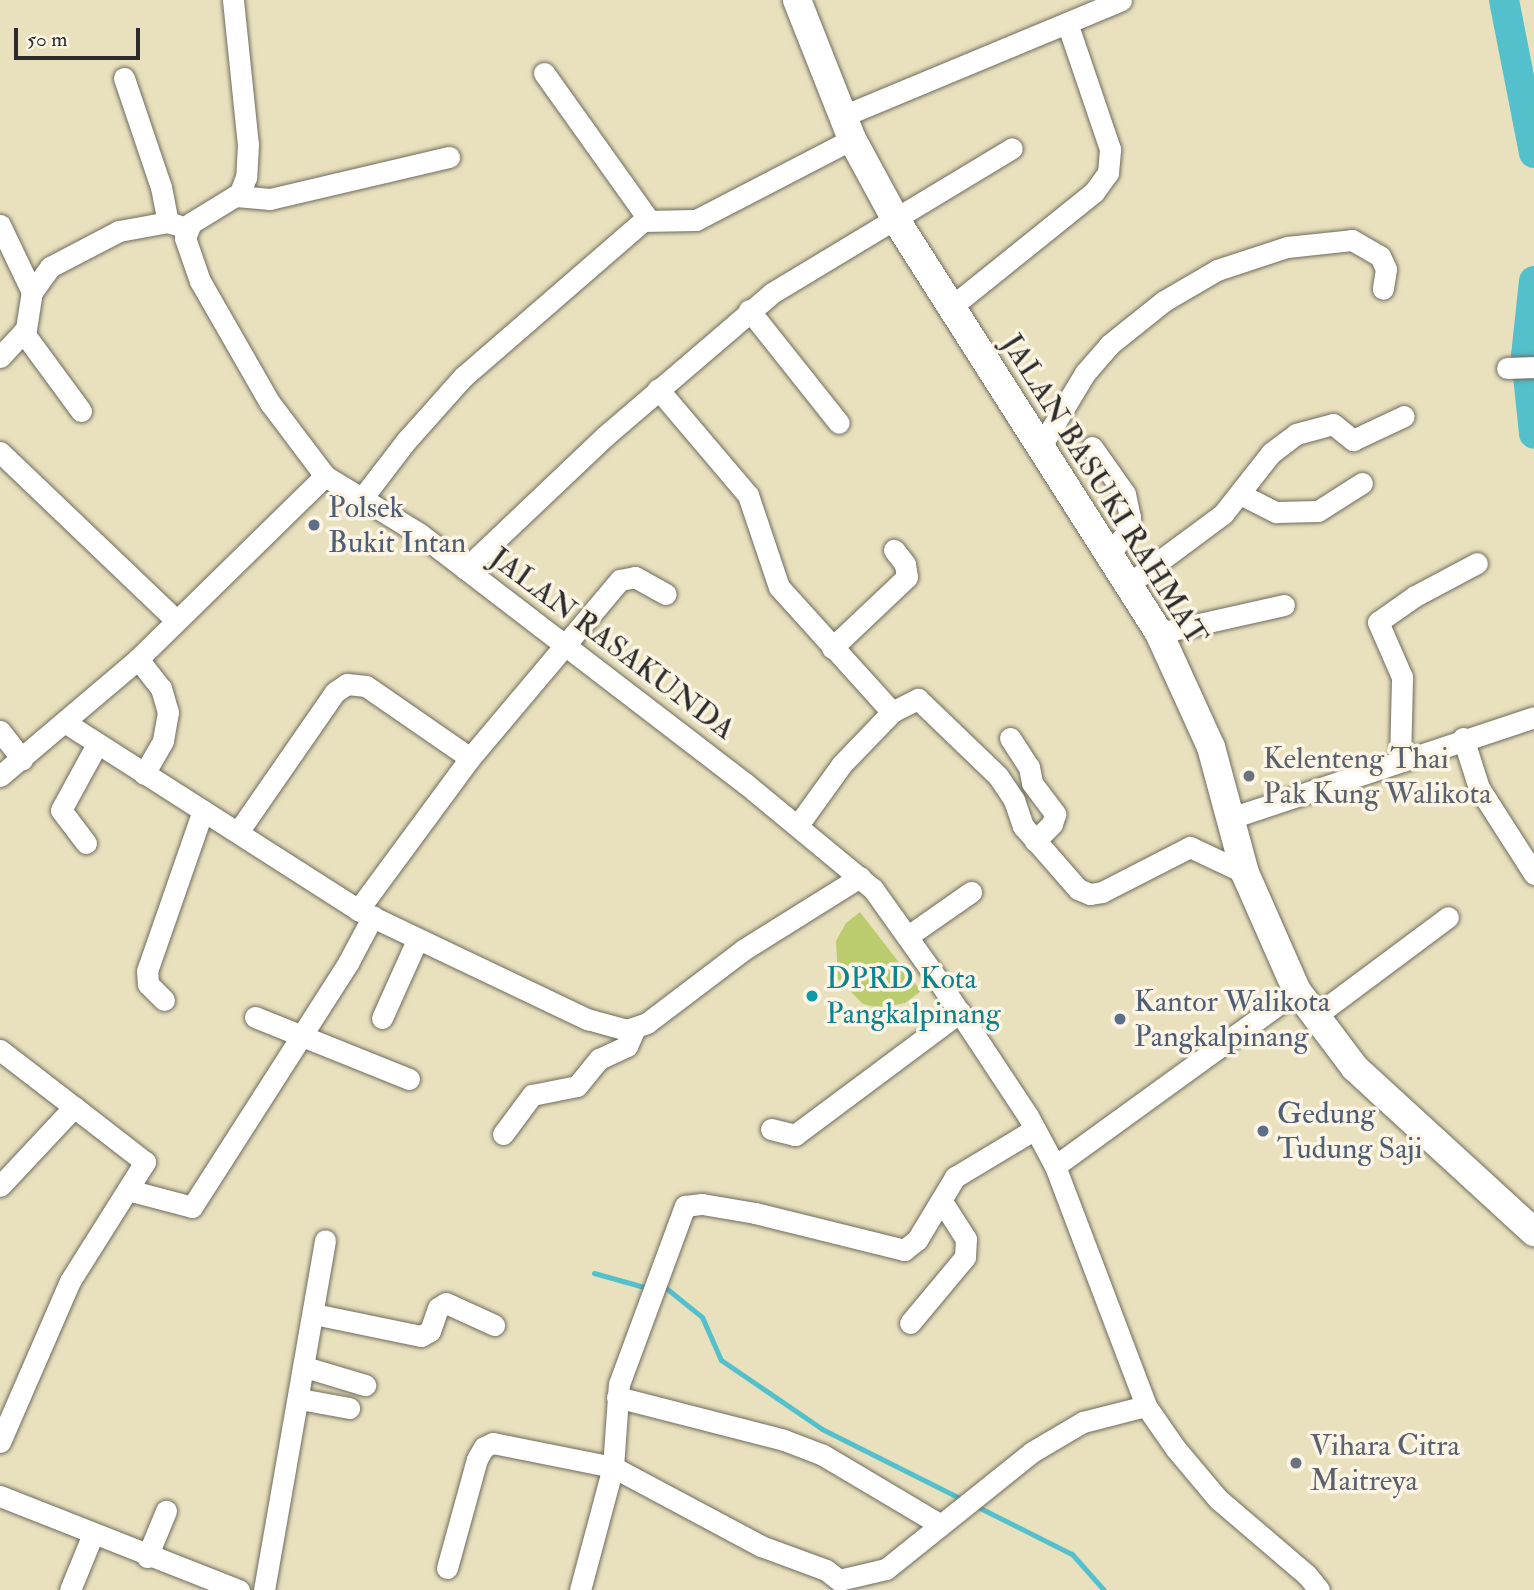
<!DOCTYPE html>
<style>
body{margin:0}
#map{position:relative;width:1534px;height:1590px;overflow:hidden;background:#e9e1be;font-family:"IM FELL Double Pica",serif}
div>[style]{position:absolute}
.green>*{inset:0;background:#bbcc6f}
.stream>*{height:5px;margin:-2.5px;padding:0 2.5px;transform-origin:2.5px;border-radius:2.5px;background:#53c0cb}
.river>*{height:30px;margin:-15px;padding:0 15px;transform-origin:15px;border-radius:15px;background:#53c0cb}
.roads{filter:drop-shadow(0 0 2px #6e6b5e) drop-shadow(0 0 2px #6e6b5e)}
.street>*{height:21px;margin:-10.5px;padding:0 10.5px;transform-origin:10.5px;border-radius:10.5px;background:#fff}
.secondary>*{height:28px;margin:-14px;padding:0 14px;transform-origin:14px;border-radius:14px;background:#fff}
.dots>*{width:19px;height:19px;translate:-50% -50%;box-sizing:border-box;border:4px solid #fcf5e5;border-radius:50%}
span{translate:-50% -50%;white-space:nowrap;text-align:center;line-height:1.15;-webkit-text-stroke:7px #fcf5e5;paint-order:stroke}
.street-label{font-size:30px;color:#2b2b2b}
.service-label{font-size:30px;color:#4e5e75}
.left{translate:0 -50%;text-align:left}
.worship-label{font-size:30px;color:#5b616d}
.culture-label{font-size:30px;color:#0d838f}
.scale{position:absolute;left:14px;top:28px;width:126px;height:32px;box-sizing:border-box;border:4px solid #2b2b2b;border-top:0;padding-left:9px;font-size:21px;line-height:24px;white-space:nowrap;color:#2b2b2b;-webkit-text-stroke:5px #fcf5e5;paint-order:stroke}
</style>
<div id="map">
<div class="green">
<div style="clip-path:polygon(860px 912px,921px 991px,905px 1003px,880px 1008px,863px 1004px,838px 979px,836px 941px,846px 923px)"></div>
</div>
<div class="stream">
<div style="left:594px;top:1273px;width:52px;rotate:15.6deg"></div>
<div style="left:666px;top:1288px;width:46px;rotate:38.9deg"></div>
<div style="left:702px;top:1317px;width:47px;rotate:66.2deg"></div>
<div style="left:721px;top:1360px;width:122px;rotate:34.3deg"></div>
<div style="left:822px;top:1429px;width:159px;rotate:26.6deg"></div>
<div style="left:976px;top:1506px;width:107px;rotate:26.6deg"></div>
<div style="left:1072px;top:1554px;width:48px;rotate:48.4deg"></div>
</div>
<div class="river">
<div style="left:1504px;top:0;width:156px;rotate:78.9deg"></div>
<div style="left:1534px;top:281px;width:75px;rotate:96.1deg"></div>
<div style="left:1526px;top:356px;width:78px;rotate:84.1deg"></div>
</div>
<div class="roads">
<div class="street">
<div style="left:233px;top:0;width:145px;rotate:84.1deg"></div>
<div style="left:248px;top:144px;width:33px;rotate:93deg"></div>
<div style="left:246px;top:177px;width:17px;rotate:111deg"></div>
<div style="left:240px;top:193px;width:57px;rotate:148.5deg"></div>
<div style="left:191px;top:223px;width:16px;rotate:112deg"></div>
<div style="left:185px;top:238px;width:46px;rotate:70.8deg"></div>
<div style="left:200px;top:281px;width:141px;rotate:60.2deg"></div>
<div style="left:270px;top:403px;width:91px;rotate:53deg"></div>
<div style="left:325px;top:476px;width:111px;rotate:31.4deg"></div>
<div style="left:420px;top:534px;width:411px;rotate:37.5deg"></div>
<div style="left:746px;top:784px;width:165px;rotate:39.6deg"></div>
<div style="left:873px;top:889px;width:115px;rotate:54.5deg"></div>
<div style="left:940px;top:983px;width:159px;rotate:56.5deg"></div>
<div style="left:1028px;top:1116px;width:57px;rotate:61.6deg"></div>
<div style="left:1055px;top:1166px;width:257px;rotate:69.2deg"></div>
<div style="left:1146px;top:1406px;width:52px;rotate:55.1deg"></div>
<div style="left:1176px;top:1449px;width:65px;rotate:50deg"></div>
<div style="left:1218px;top:1499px;width:117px;rotate:40.5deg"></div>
<div style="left:1307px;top:1575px;width:19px;rotate:51deg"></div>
<div style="left:544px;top:73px;width:179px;rotate:54.5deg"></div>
<div style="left:124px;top:78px;width:115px;rotate:71.3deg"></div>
<div style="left:161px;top:187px;width:36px;rotate:79deg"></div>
<div style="left:843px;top:116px;width:301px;rotate:-22.6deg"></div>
<div style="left:236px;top:196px;width:34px;rotate:5deg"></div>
<div style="left:270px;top:199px;width:184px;rotate:-13.2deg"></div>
<div style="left:0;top:225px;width:74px;rotate:64.5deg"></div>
<div style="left:951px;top:307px;width:184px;rotate:-38.8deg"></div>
<div style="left:1094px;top:192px;width:24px;rotate:-54deg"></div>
<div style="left:1108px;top:173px;width:24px;rotate:-85deg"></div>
<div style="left:1110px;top:149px;width:133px;rotate:-108.8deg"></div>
<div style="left:749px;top:310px;width:144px;rotate:51.5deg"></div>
<div style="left:23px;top:332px;width:98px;rotate:53.7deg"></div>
<div style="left:0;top:357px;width:38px;rotate:-47deg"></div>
<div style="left:26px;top:329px;width:37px;rotate:-81deg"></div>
<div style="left:32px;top:292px;width:31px;rotate:-54deg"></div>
<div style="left:50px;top:267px;width:78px;rotate:-27.6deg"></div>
<div style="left:119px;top:231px;width:50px;rotate:-10.4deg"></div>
<div style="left:168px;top:222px;width:20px;rotate:18deg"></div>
<div style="left:1507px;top:368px;width:27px;rotate:-2deg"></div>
<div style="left:658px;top:389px;width:139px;rotate:49.7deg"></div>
<div style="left:748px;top:495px;width:97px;rotate:71.4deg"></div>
<div style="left:779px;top:587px;width:169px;rotate:47.9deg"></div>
<div style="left:1041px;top:446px;width:85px;rotate:-58.9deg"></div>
<div style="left:1085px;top:373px;width:37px;rotate:-49deg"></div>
<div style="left:1109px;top:345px;width:70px;rotate:-38.7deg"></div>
<div style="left:1164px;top:301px;width:61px;rotate:-30.3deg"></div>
<div style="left:1217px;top:270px;width:74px;rotate:-18.2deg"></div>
<div style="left:1287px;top:247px;width:65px;rotate:-6.1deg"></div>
<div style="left:1352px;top:240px;width:32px;rotate:30deg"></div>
<div style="left:1380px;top:256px;width:14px;rotate:65deg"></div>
<div style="left:1386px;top:269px;width:20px;rotate:99deg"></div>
<div style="left:1092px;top:447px;width:57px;rotate:54.9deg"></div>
<div style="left:1125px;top:494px;width:24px;rotate:78deg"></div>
<div style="left:1130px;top:517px;width:15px;rotate:101deg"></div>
<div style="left:1127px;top:532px;width:27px;rotate:129deg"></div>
<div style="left:0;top:452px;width:243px;rotate:43.7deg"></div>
<div style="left:1242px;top:495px;width:38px;rotate:27deg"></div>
<div style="left:1276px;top:512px;width:42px;rotate:-1.4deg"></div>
<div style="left:1318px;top:511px;width:52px;rotate:-32.5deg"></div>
<div style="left:363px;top:497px;width:71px;rotate:-52.5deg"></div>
<div style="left:406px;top:441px;width:86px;rotate:-48.3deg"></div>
<div style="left:463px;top:377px;width:238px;rotate:-40.9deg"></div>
<div style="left:643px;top:221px;width:53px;rotate:-1.1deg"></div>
<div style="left:696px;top:220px;width:176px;rotate:-27.4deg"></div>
<div style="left:465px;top:569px;width:192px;rotate:-43.5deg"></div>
<div style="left:604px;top:437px;width:221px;rotate:-40.6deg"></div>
<div style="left:772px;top:293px;width:280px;rotate:-31.1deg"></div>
<div style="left:1130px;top:583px;width:116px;rotate:-36.6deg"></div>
<div style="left:1223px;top:514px;width:78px;rotate:-51.8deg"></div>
<div style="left:1271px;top:453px;width:31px;rotate:-37deg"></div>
<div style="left:1296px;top:434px;width:38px;rotate:-15deg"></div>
<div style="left:1333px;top:424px;width:26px;rotate:39deg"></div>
<div style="left:1353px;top:440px;width:56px;rotate:-25.2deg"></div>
<div style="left:1159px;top:633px;width:128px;rotate:-12.6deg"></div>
<div style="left:832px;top:648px;width:103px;rotate:-43.4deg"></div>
<div style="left:907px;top:577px;width:13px;rotate:-99deg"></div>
<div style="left:905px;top:564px;width:18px;rotate:-128deg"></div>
<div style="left:138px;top:659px;width:37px;rotate:52deg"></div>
<div style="left:161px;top:688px;width:25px;rotate:74deg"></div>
<div style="left:168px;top:712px;width:29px;rotate:100deg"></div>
<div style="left:163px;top:741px;width:38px;rotate:120deg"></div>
<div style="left:66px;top:723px;width:347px;rotate:32.6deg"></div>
<div style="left:358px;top:910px;width:189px;rotate:-53.6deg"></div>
<div style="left:470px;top:758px;width:233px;rotate:-49.9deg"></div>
<div style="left:620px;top:580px;width:15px;rotate:-11deg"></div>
<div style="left:635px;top:577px;width:35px;rotate:29deg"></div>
<div style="left:0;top:731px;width:36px;rotate:52deg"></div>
<div style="left:1010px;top:738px;width:35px;rotate:57deg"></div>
<div style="left:1029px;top:767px;width:16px;rotate:79deg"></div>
<div style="left:1032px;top:783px;width:39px;rotate:53deg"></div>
<div style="left:1055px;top:814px;width:10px;rotate:107deg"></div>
<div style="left:1052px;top:824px;width:24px;rotate:135deg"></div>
<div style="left:1463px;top:738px;width:52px;rotate:72.3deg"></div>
<div style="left:1479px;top:788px;width:102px;rotate:57.4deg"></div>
<div style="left:1400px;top:761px;width:84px;rotate:-88.6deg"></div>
<div style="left:1402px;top:677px;width:60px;rotate:-113.6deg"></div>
<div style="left:1378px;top:622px;width:45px;rotate:-35.1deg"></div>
<div style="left:1415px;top:596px;width:70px;rotate:-28deg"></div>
<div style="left:0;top:776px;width:181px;rotate:-40.3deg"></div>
<div style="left:138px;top:659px;width:262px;rotate:-44.4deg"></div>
<div style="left:1231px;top:818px;width:319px;rotate:-18.4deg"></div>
<div style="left:798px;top:825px;width:75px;rotate:-54.2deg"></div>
<div style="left:842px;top:764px;width:72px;rotate:-46.1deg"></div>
<div style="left:892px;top:712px;width:29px;rotate:-27deg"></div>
<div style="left:918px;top:699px;width:111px;rotate:43.9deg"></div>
<div style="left:998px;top:776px;width:29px;rotate:56deg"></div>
<div style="left:1014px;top:800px;width:28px;rotate:71deg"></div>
<div style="left:1023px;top:826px;width:84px;rotate:48.9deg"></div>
<div style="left:1078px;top:889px;width:13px;rotate:23deg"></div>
<div style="left:1090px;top:894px;width:12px;rotate:-9deg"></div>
<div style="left:1102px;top:892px;width:99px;rotate:-27.1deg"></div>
<div style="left:1190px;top:847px;width:61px;rotate:25.3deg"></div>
<div style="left:238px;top:832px;width:170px;rotate:-55.3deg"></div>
<div style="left:335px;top:692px;width:14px;rotate:-34deg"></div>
<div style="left:347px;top:684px;width:19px;rotate:6deg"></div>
<div style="left:366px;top:686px;width:126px;rotate:34.7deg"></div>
<div style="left:86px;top:843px;width:41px;rotate:-127.1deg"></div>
<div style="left:61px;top:810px;width:75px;rotate:-61.4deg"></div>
<div style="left:358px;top:910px;width:254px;rotate:25.5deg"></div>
<div style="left:587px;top:1019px;width:41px;rotate:15.4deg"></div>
<div style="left:627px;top:1030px;width:21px;rotate:-19deg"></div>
<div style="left:647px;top:1023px;width:121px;rotate:-37.2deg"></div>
<div style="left:743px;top:950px;width:138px;rotate:-32deg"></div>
<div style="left:908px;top:936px;width:77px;rotate:-34.9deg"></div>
<div style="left:164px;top:1000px;width:23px;rotate:-135deg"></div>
<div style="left:148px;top:984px;width:13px;rotate:-94deg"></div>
<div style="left:147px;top:971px;width:170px;rotate:-70.8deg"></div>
<div style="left:255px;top:1017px;width:166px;rotate:21.9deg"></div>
<div style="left:1314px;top:1017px;width:167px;rotate:-36.7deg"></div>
<div style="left:382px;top:1018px;width:85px;rotate:-65.8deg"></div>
<div style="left:0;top:1050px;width:93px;rotate:37.6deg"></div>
<div style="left:74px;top:1107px;width:108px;rotate:133.1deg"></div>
<div style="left:771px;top:1129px;width:25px;rotate:14deg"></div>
<div style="left:795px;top:1135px;width:206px;rotate:-36.7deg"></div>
<div style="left:503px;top:1134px;width:49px;rotate:-53.4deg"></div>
<div style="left:532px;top:1095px;width:46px;rotate:-11.3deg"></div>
<div style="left:577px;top:1086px;width:35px;rotate:-51deg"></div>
<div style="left:599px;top:1059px;width:31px;rotate:-25deg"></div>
<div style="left:627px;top:1046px;width:20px;rotate:-66deg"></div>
<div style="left:1055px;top:1166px;width:299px;rotate:-35.9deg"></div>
<div style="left:128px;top:1190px;width:66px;rotate:14.9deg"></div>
<div style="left:192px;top:1207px;width:290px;rotate:-57.4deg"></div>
<div style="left:348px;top:963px;width:53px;rotate:-62deg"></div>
<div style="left:314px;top:1314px;width:109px;rotate:11.6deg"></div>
<div style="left:421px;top:1336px;width:10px;rotate:-29deg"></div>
<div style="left:430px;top:1331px;width:24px;rotate:-71deg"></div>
<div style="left:438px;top:1308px;width:9px;rotate:-32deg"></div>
<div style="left:446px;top:1303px;width:53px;rotate:24.6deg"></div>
<div style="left:910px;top:1323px;width:86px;rotate:-50.2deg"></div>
<div style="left:965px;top:1257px;width:18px;rotate:-87deg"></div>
<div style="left:966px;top:1239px;width:46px;rotate:-122.7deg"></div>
<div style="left:305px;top:1367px;width:63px;rotate:16.7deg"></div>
<div style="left:617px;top:1397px;width:172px;rotate:14.4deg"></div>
<div style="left:784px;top:1440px;width:42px;rotate:21deg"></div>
<div style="left:823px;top:1455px;width:135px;rotate:30.7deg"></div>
<div style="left:300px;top:1399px;width:50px;rotate:10.4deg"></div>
<div style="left:0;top:1442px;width:176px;rotate:-66.5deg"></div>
<div style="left:70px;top:1281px;width:141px;rotate:-57.8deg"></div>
<div style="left:145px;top:1162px;width:90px;rotate:-142.2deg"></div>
<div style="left:0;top:1496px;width:257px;rotate:21.5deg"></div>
<div style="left:147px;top:1557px;width:50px;rotate:-67.6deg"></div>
<div style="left:447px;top:1568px;width:113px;rotate:-74.6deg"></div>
<div style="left:477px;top:1459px;width:14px;rotate:-60deg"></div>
<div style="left:484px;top:1447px;width:10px;rotate:-24deg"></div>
<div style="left:493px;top:1443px;width:122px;rotate:11.3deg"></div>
<div style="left:613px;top:1467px;width:168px;rotate:28.1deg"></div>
<div style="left:761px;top:1546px;width:69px;rotate:20.3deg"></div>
<div style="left:826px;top:1570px;width:16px;rotate:38deg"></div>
<div style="left:839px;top:1580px;width:48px;rotate:-13.2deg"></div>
<div style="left:886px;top:1569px;width:187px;rotate:-38.7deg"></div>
<div style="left:1032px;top:1452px;width:59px;rotate:-30.5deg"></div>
<div style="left:1083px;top:1422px;width:65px;rotate:-14.3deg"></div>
<div style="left:70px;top:1590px;width:61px;rotate:-67.7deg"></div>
<div style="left:264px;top:1590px;width:355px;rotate:-80.1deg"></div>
<div style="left:580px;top:1590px;width:127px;rotate:-75deg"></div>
<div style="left:613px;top:1467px;width:83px;rotate:-85.9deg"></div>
<div style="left:619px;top:1384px;width:190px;rotate:-69.7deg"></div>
<div style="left:685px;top:1206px;width:17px;rotate:-7deg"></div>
<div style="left:702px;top:1204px;width:54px;rotate:9.6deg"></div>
<div style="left:755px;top:1213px;width:154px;rotate:13.9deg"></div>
<div style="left:904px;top:1250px;width:16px;rotate:-38deg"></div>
<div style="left:917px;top:1240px;width:74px;rotate:-58.9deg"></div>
<div style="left:955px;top:1177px;width:93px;rotate:-31deg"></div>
</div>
<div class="secondary">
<div style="left:797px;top:0;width:149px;rotate:68.4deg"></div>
<div style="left:852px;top:139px;width:92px;rotate:61.5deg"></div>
<div style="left:896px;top:220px;width:490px;rotate:57.5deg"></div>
<div style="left:1159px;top:633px;width:125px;rotate:65.5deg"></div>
<div style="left:1211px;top:747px;width:131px;rotate:74.9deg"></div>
<div style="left:1245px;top:873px;width:129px;rotate:66.2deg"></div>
<div style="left:1297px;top:991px;width:96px;rotate:53deg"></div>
<div style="left:1355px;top:1068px;width:243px;rotate:42.5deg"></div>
</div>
</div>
<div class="dots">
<div style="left:314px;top:525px;background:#5c6f8a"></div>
<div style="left:1249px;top:776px;background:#6b7280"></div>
<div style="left:812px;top:996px;background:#0f9aa8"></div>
<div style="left:1120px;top:1019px;background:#5c6f8a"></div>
<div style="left:1263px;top:1131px;background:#5c6f8a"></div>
<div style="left:1296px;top:1463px;background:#6b7280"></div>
</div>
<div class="street-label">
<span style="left:1104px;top:490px;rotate:58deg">JALAN BASUKI RAHMAT</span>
<span style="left:612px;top:644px;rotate:37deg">JALAN RASAKUNDA</span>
</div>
<div class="service-label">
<span class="left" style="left:328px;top:525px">Polsek<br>Bukit Intan</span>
<span class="left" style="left:1134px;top:1019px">Kantor Walikota<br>Pangkalpinang</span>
<span class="left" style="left:1277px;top:1131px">Gedung<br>Tudung Saji</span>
</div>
<div class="worship-label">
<span class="left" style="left:1263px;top:776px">Kelenteng Thai<br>Pak Kung Walikota</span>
<span class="left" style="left:1310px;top:1463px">Vihara Citra<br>Maitreya</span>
</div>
<div class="culture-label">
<span class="left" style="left:826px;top:996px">DPRD Kota<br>Pangkalpinang</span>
</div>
<div class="scale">50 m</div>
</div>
